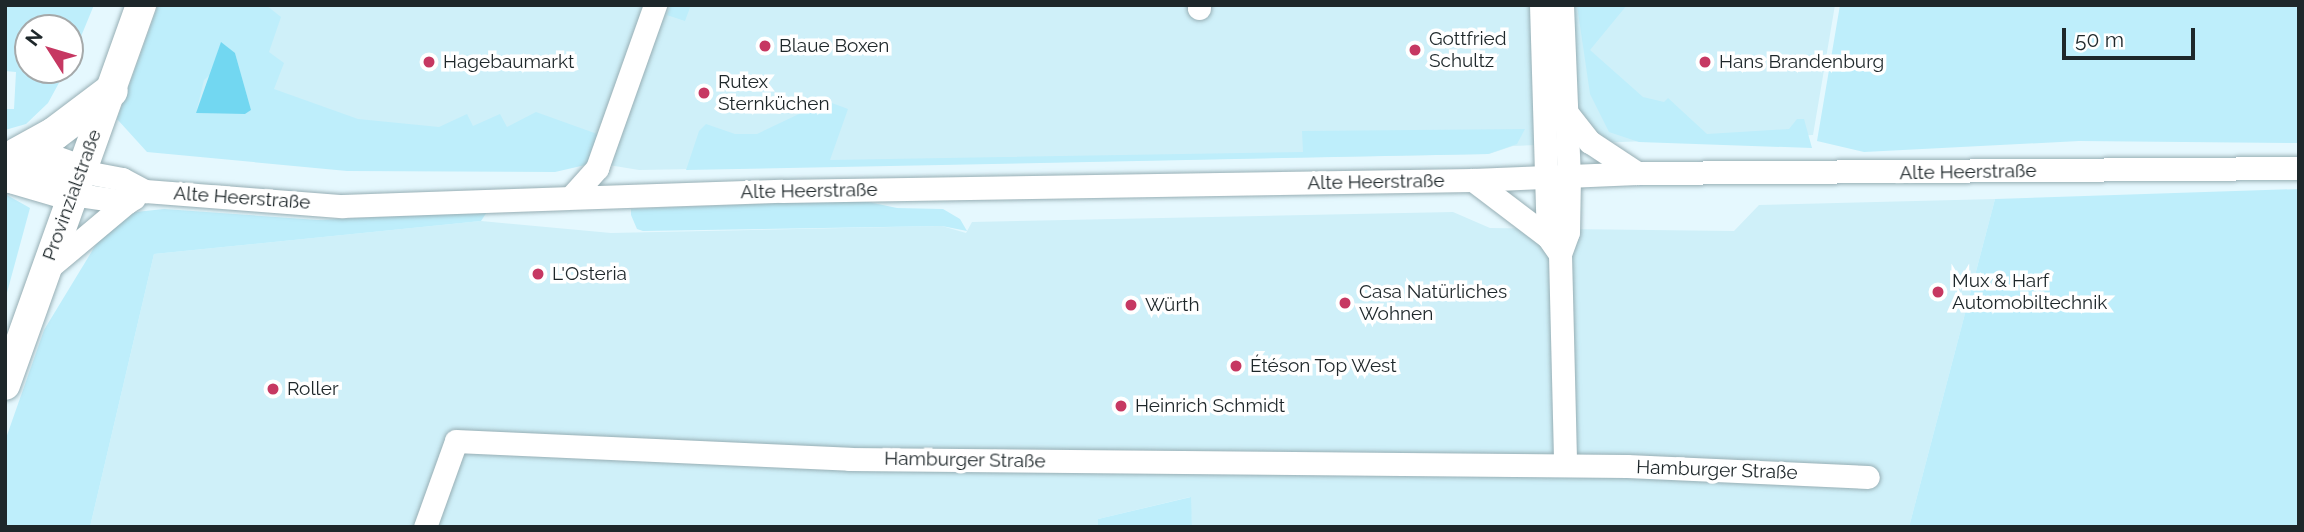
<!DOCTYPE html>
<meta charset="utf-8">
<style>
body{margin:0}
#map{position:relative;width:2304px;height:532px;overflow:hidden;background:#e5f8fe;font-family:Raleway,sans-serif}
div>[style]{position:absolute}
.built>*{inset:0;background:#cff0f9}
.green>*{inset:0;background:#beeefb}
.water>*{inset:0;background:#72d7f1}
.roads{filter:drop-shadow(0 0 2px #97aeb4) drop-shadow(0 0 2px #97aeb4)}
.minor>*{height:23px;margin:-11.5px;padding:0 11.5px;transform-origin:11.5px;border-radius:11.5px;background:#fff}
.major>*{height:30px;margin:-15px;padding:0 15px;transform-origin:15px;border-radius:15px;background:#fff}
.highway>*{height:33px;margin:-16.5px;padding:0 16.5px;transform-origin:16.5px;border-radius:16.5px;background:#fff}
.dots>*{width:19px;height:19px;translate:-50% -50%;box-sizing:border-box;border:4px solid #fff;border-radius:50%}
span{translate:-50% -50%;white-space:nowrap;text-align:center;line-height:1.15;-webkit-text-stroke:7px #fff;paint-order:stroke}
.poi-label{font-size:19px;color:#1e272a}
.left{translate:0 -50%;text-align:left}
.street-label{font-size:19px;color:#1e272a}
.frame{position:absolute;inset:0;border:7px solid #1e272a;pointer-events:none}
.north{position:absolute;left:14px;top:14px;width:70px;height:70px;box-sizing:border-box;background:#fff;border:2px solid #a5a9aa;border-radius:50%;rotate:307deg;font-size:19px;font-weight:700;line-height:28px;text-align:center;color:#1e272a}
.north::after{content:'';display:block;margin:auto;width:24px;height:32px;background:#c63862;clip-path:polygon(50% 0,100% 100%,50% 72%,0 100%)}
.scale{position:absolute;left:2062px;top:28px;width:133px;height:32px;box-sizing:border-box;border:4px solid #1e272a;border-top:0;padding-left:9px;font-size:21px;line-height:24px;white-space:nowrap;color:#1e272a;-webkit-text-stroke:5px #fff;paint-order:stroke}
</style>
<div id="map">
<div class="built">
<div style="clip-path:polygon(190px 5px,1835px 5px,1813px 135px,1513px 146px,1489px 154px,639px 170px,554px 156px,189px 120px)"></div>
<div style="clip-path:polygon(1995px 199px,1909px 527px,1192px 527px,1190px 497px,1098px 519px,1098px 527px,90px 527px,154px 254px,481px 221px,611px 233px,942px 226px,966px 233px,972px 222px,1453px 212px,1490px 228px,1734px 231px,1759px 205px)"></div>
</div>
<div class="green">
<div style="clip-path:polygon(5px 5px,94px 5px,70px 63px,70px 28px,28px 28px,28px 70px,66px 70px,48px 103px,26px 124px,5px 130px,5px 109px,14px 109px,16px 72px,5px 71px)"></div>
<div style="clip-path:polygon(evenodd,158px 5px,266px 5px,281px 17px,269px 52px,284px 63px,274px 89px,358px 119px,439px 127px,467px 114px,473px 126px,500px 114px,507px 127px,536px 112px,600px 135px,594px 163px,555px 172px,347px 171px,147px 152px,117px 119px,158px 5px,235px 53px,251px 110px,245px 114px,196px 113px,204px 80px,235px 53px)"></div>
<div style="clip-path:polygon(671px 5px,691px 5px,685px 21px,667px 15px)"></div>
<div style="clip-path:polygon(1577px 5px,1627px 5px,1590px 50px,1643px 97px,1664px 102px,1668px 98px,1707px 134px,1789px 129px,1797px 119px,1804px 119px,1812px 148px,1639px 142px,1609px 132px,1590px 94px)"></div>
<div style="clip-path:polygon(1840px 5px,2299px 5px,2299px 143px,2079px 141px,1864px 152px,1817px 141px)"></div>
<div style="clip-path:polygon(813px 96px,848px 109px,830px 160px,1303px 152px,1302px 131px,1525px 129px,1517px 144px,1488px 154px,686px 170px,699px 131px,706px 124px,735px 134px,757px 134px,799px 114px)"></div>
<div style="clip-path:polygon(2299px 189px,2299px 527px,1909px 527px,1995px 199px)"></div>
<div style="clip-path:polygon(5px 194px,30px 208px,5px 300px)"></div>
<div style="clip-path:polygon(859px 200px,897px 208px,943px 209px,960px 219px,967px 231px,942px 226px,643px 231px,637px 229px,631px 215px,631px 209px)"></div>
<div style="clip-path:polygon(164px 209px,318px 220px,487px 212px,481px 221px,154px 254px,90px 527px,5px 527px,5px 441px,44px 330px,106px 228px,136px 212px)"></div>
<div style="clip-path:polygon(1191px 497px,1192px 527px,1098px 527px,1098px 519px)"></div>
</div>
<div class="water">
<div style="clip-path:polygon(221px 42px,235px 53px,251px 110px,245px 114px,196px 113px)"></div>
</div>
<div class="roads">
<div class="minor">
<div style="left:1199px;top:5px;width:3px;rotate:90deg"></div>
<div style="left:1541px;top:5px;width:232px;rotate:88.3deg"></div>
<div style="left:1548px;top:237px;width:21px;rotate:55deg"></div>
<div style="left:1562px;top:5px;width:171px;rotate:87.7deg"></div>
<div style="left:1569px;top:176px;width:56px;rotate:91deg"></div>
<div style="left:1568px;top:232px;width:23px;rotate:110deg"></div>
<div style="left:1560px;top:254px;width:211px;rotate:88.6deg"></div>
<div style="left:1567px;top:113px;width:37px;rotate:52deg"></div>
<div style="left:1590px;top:142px;width:56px;rotate:33.4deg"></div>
<div style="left:80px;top:171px;width:43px;rotate:10.8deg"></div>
<div style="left:122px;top:179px;width:26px;rotate:28deg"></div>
<div style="left:145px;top:191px;width:198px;rotate:4.4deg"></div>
<div style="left:342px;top:206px;width:440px;rotate:-2deg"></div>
<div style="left:782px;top:191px;width:691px;rotate:-0.91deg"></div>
<div style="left:1473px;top:180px;width:164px;rotate:-2.4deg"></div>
<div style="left:1637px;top:173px;width:662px;rotate:-0.43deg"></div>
<div style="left:1473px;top:180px;width:94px;rotate:37.2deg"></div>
<div style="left:72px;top:194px;width:56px;rotate:8.3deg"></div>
<div style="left:127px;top:202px;width:8px;rotate:-30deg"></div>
<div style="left:572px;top:196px;width:38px;rotate:-48deg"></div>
<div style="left:597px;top:168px;width:173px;rotate:-70.4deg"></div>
<div style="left:46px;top:270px;width:106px;rotate:-40deg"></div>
<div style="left:425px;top:527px;width:91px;rotate:-70.2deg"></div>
<div style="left:456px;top:441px;width:393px;rotate:2.6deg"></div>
<div style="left:849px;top:459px;width:778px;rotate:0.52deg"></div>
<div style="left:1627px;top:466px;width:241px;rotate:2.6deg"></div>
</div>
<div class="major">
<div style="left:5px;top:385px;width:404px;rotate:-70.3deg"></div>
</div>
<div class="highway">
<div style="left:16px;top:154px;width:43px;rotate:-28.9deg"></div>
<div style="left:54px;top:133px;width:71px;rotate:-37deg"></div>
<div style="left:9px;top:158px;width:29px;rotate:-4deg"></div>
<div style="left:38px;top:156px;width:45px;rotate:19.7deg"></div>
<div style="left:5px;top:170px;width:8px;rotate:50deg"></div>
<div style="left:10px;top:176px;width:65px;rotate:16.2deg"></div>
</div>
</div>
<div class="dots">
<div style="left:765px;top:46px;background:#c63862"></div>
<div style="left:1415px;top:50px;background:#c63862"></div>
<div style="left:429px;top:62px;background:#c63862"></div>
<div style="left:1705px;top:62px;background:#c63862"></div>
<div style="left:704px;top:93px;background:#c63862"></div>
<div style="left:538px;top:274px;background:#c63862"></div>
<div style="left:1938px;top:292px;background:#c63862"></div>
<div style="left:1345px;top:303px;background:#c63862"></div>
<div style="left:1131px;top:305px;background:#c63862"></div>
<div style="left:1236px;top:366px;background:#c63862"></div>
<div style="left:273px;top:389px;background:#c63862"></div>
<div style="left:1121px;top:406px;background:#c63862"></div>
</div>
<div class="poi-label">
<span class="left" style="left:1429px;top:50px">Gottfried<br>Schultz</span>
<span class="left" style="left:779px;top:46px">Blaue Boxen</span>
<span class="left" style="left:443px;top:62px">Hagebaumarkt</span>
<span class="left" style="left:1719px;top:62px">Hans Brandenburg</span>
<span class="left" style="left:718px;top:93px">Rutex<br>Sternküchen</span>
<span class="left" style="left:552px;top:274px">L'Osteria</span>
<span class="left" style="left:1952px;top:292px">Mux &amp; Harf<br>Automobiltechnik</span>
<span class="left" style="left:1359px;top:303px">Casa Natürliches<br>Wohnen</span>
<span class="left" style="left:1145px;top:305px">Würth</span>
<span class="left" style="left:1250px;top:366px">Étéson Top West</span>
<span class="left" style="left:287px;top:389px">Roller</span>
<span class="left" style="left:1135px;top:406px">Heinrich Schmidt</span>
</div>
<div class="street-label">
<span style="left:1968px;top:172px;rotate:-1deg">Alte Heerstraße</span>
<span style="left:1376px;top:182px;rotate:-1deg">Alte Heerstraße</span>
<span style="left:809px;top:191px;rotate:-1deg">Alte Heerstraße</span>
<span style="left:72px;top:195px;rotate:-70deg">Provinzialstraße</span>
<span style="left:242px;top:198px;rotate:4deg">Alte Heerstraße</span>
<span style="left:965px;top:460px;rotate:1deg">Hamburger Straße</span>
<span style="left:1717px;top:470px;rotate:2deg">Hamburger Straße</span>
</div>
<div class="frame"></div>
<div class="north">N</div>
<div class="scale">50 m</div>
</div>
